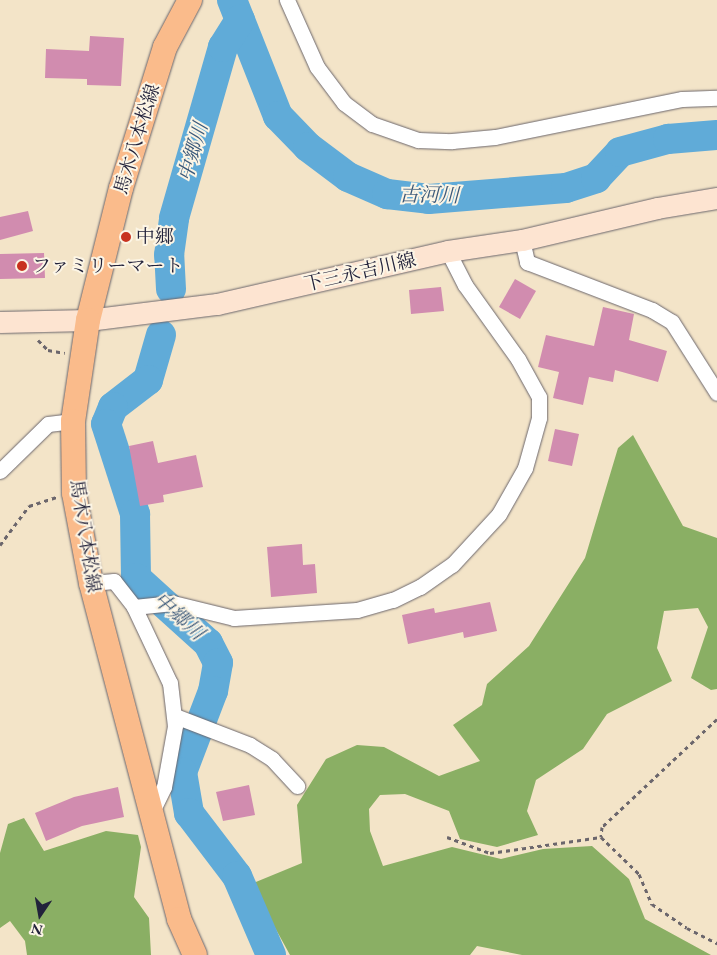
<!DOCTYPE html>
<meta charset="utf-8">
<style>
body{margin:0}
#map{position:relative;width:717px;height:955px;overflow:hidden;background:#f3e4c8;font-family:"EB Garamond","Noto Serif JP",serif}
div>[style]{position:absolute}
.forest>*{inset:0;background:#8aaf64}
.river>*{height:30px;margin:-15px;padding:0 15px;transform-origin:15px;border-radius:15px;background:#60abd8}
.building>*{inset:0;background:#d18caf}
.path>*{height:3px;margin-top:-1.5px;transform-origin:0;background:repeating-linear-gradient(90deg,#6b666c 0 4px,transparent 0 8px)}
.roads{filter:drop-shadow(0 0 1px #6b666c) drop-shadow(0 0 1px #6b666c)}
.street>*{height:15px;margin:-7.5px;padding:0 7.5px;transform-origin:7.5px;border-radius:7.5px;background:#fff}
.secondary>*{height:21px;margin:-10.5px;padding:0 10.5px;transform-origin:10.5px;border-radius:10.5px;background:#fde4d1}
.primary>*{height:24px;margin:-12px;padding:0 12px;transform-origin:12px;border-radius:12px;background:#fabb8b}
.dots>*{width:14px;height:14px;translate:-50% -50%;box-sizing:border-box;border:2px solid #fcf5e5;border-radius:50%}
span{translate:-50% -50%;white-space:nowrap;text-align:center;line-height:1.15;-webkit-text-stroke:4px #fcf5e5;paint-order:stroke}
.street-label{font-size:19px;color:#22223b}
.poi-label{font-size:19px;color:#22223b}
.left{translate:0 -50%;text-align:left}
.water-label{font-size:20px;color:#3b597a;font-style:italic}
.north{position:absolute;left:15px;top:890px;width:50px;height:50px;-webkit-text-stroke:4px #fcf5e5;paint-order:stroke;rotate:192deg;font-size:14px;font-weight:700;line-height:20px;text-align:center;color:#22223b}
.north::after{content:'';display:block;margin:auto;width:18px;height:22px;background:#22223b;clip-path:polygon(50% 0,100% 100%,50% 72%,0 100%)}
</style>
<div id="map">
<div class="forest">
<div style="clip-path:polygon(633px 435px,683px 526px,717px 538px,717px 689px,711px 690px,691px 678px,708px 627px,698px 608px,664px 611px,657px 648px,672px 681px,607px 714px,583px 749px,536px 780px,527px 811px,538px 835px,497px 847px,460px 839px,449px 811px,405px 794px,380px 795px,369px 809px,370px 831px,383px 866px,452px 847px,501px 859px,543px 849px,592px 846px,629px 879px,645px 919px,711px 955px,522px 955px,477px 946px,470px 955px,290px 955px,251px 884px,302px 863px,297px 805px,326px 759px,357px 745px,384px 747px,439px 776px,480px 761px,453px 725px,482px 705px,487px 684px,529px 646px,585px 558px,618px 448px)"></div>
<div style="clip-path:polygon(24px 818px,44px 851px,106px 831px,138px 835px,141px 847px,134px 897px,149px 918px,151px 955px,27px 955px,25px 941px,10px 921px,0 928px,0 853px,8px 824px)"></div>
</div>
<div class="river">
<div style="left:232px;top:0;width:125px;rotate:68.4deg"></div>
<div style="left:278px;top:116px;width:43px;rotate:45.9deg"></div>
<div style="left:308px;top:147px;width:50px;rotate:36.9deg"></div>
<div style="left:348px;top:177px;width:43px;rotate:23.6deg"></div>
<div style="left:387px;top:194px;width:42px;rotate:6.8deg"></div>
<div style="left:429px;top:199px;width:137px;rotate:-4.6deg"></div>
<div style="left:566px;top:188px;width:32px;rotate:-18deg"></div>
<div style="left:596px;top:178px;width:35px;rotate:-47deg"></div>
<div style="left:620px;top:152px;width:50px;rotate:-15.2deg"></div>
<div style="left:668px;top:139px;width:49px;rotate:-4.7deg"></div>
<div style="left:171px;top:289px;width:34px;rotate:-93deg"></div>
<div style="left:169px;top:255px;width:37px;rotate:-82deg"></div>
<div style="left:174px;top:218px;width:178px;rotate:-74deg"></div>
<div style="left:223px;top:47px;width:32px;rotate:-58deg"></div>
<div style="left:161px;top:335px;width:47px;rotate:106.1deg"></div>
<div style="left:148px;top:380px;width:44px;rotate:142.4deg"></div>
<div style="left:113px;top:407px;width:18px;rotate:112deg"></div>
<div style="left:106px;top:424px;width:95px;rotate:72.1deg"></div>
<div style="left:135px;top:514px;width:64px;rotate:89.1deg"></div>
<div style="left:136px;top:578px;width:97px;rotate:42.1deg"></div>
<div style="left:208px;top:643px;width:22px;rotate:63deg"></div>
<div style="left:218px;top:663px;width:28px;rotate:100deg"></div>
<div style="left:213px;top:691px;width:87px;rotate:110.9deg"></div>
<div style="left:182px;top:772px;width:42px;rotate:80.3deg"></div>
<div style="left:189px;top:813px;width:79px;rotate:52.7deg"></div>
<div style="left:237px;top:876px;width:86px;rotate:66.7deg"></div>
</div>
<div class="building">
<div style="clip-path:polygon(90px 36px,124px 38px,121px 86px,87px 85px,87px 79px,45px 78px,46px 49px,89px 51px)"></div>
<div style="clip-path:polygon(28px 211px,33px 231px,0 240px,0 217px)"></div>
<div style="clip-path:polygon(44px 253px,45px 278px,0 279px,0 254px)"></div>
<div style="clip-path:polygon(515px 279px,536px 291px,520px 319px,499px 307px)"></div>
<div style="clip-path:polygon(441px 287px,444px 311px,411px 314px,409px 290px)"></div>
<div style="clip-path:polygon(603px 307px,634px 314px,629px 340px,667px 351px,658px 382px,615px 370px,613px 382px,589px 377px,583px 405px,553px 398px,559px 372px,538px 367px,546px 335px,594px 346px)"></div>
<div style="clip-path:polygon(555px 429px,579px 434px,572px 466px,548px 461px)"></div>
<div style="clip-path:polygon(153px 441px,158px 463px,196px 455px,203px 487px,163px 495px,164px 502px,140px 506px,129px 446px)"></div>
<div style="clip-path:polygon(302px 544px,303px 565px,315px 564px,317px 593px,271px 597px,267px 547px)"></div>
<div style="clip-path:polygon(490px 602px,497px 631px,464px 638px,463px 632px,408px 644px,402px 615px,434px 608px,435px 613px)"></div>
<div style="clip-path:polygon(249px 785px,255px 815px,223px 821px,216px 792px)"></div>
<div style="clip-path:polygon(118px 787px,124px 817px,82px 826px,46px 841px,35px 813px,74px 797px)"></div>
</div>
<div class="path">
<div style="left:38px;top:340px;width:14px;rotate:45deg"></div>
<div style="left:48px;top:350px;width:17px;rotate:10deg"></div>
<div style="left:0;top:545px;width:49px;rotate:-53.4deg"></div>
<div style="left:29px;top:506px;width:29px;rotate:-18deg"></div>
<div style="left:717px;top:719px;width:158px;rotate:136.8deg"></div>
<div style="left:602px;top:827px;width:10px;rotate:96deg"></div>
<div style="left:601px;top:837px;width:53px;rotate:44.2deg"></div>
<div style="left:639px;top:874px;width:33px;rotate:67deg"></div>
<div style="left:652px;top:904px;width:42px;rotate:34.4deg"></div>
<div style="left:687px;top:928px;width:34px;rotate:27deg"></div>
<div style="left:447px;top:837px;width:46px;rotate:20.4deg"></div>
<div style="left:490px;top:853px;width:112px;rotate:-8.2deg"></div>
</div>
<div class="roads">
<div class="street">
<div style="left:287px;top:0;width:73px;rotate:65.9deg"></div>
<div style="left:317px;top:67px;width:45px;rotate:53.1deg"></div>
<div style="left:344px;top:103px;width:35px;rotate:37deg"></div>
<div style="left:372px;top:124px;width:49px;rotate:19.2deg"></div>
<div style="left:418px;top:140px;width:34px;rotate:2deg"></div>
<div style="left:452px;top:141px;width:43px;rotate:-5.3deg"></div>
<div style="left:495px;top:137px;width:191px;rotate:-11.5deg"></div>
<div style="left:682px;top:99px;width:35px;rotate:-2deg"></div>
<div style="left:522px;top:240px;width:23px;rotate:77deg"></div>
<div style="left:527px;top:262px;width:134px;rotate:21deg"></div>
<div style="left:652px;top:310px;width:23px;rotate:31deg"></div>
<div style="left:672px;top:322px;width:84px;rotate:57.6deg"></div>
<div style="left:0;top:471px;width:67px;rotate:-44.4deg"></div>
<div style="left:48px;top:424px;width:25px;rotate:-7deg"></div>
<div style="left:91px;top:583px;width:23px;rotate:-5deg"></div>
<div style="left:114px;top:581px;width:33px;rotate:52deg"></div>
<div style="left:134px;top:607px;width:84px;rotate:64.7deg"></div>
<div style="left:170px;top:683px;width:43px;rotate:83.4deg"></div>
<div style="left:175px;top:726px;width:62px;rotate:100.2deg"></div>
<div style="left:164px;top:787px;width:30px;rotate:116deg"></div>
<div style="left:134px;top:607px;width:39px;rotate:-6deg"></div>
<div style="left:173px;top:603px;width:63px;rotate:13.8deg"></div>
<div style="left:234px;top:618px;width:123px;rotate:-3.7deg"></div>
<div style="left:357px;top:610px;width:37px;rotate:-16deg"></div>
<div style="left:393px;top:600px;width:30px;rotate:-26deg"></div>
<div style="left:420px;top:587px;width:39px;rotate:-35deg"></div>
<div style="left:452px;top:565px;width:69px;rotate:-47.3deg"></div>
<div style="left:499px;top:514px;width:53px;rotate:-60.5deg"></div>
<div style="left:525px;top:468px;width:52px;rotate:-74.4deg"></div>
<div style="left:539px;top:418px;width:21px;rotate:-90deg"></div>
<div style="left:539px;top:397px;width:43px;rotate:-118.9deg"></div>
<div style="left:518px;top:359px;width:91px;rotate:-125.6deg"></div>
<div style="left:465px;top:285px;width:38px;rotate:-117deg"></div>
<div style="left:175px;top:716px;width:80px;rotate:21.1deg"></div>
<div style="left:250px;top:745px;width:26px;rotate:32deg"></div>
<div style="left:272px;top:759px;width:37px;rotate:47deg"></div>
</div>
<div class="secondary">
<div style="left:0;top:322px;width:88px;rotate:-1.3deg"></div>
<div style="left:88px;top:320px;width:130px;rotate:-7.1deg"></div>
<div style="left:217px;top:304px;width:237px;rotate:-12.9deg"></div>
<div style="left:448px;top:251px;width:75px;rotate:-8.5deg"></div>
<div style="left:522px;top:240px;width:139px;rotate:-13.3deg"></div>
<div style="left:657px;top:208px;width:61px;rotate:-9.5deg"></div>
</div>
<div class="primary">
<div style="left:190px;top:0;width:53px;rotate:118deg"></div>
<div style="left:165px;top:47px;width:148px;rotate:107.3deg"></div>
<div style="left:121px;top:188px;width:136px;rotate:104deg"></div>
<div style="left:88px;top:320px;width:102px;rotate:98.4deg"></div>
<div style="left:73px;top:421px;width:72px;rotate:89.2deg"></div>
<div style="left:74px;top:493px;width:92px;rotate:79.3deg"></div>
<div style="left:91px;top:583px;width:347px;rotate:75.3deg"></div>
<div style="left:179px;top:919px;width:39px;rotate:66deg"></div>
</div>
</div>
<div class="dots">
<div style="left:126px;top:237px;background:#c8321e"></div>
<div style="left:22px;top:266px;background:#c8321e"></div>
</div>
<div class="street-label">
<span style="left:137px;top:139px;rotate:-73deg">馬木八本松線</span>
<span style="left:360px;top:272px;rotate:-13deg">下三永吉川線</span>
<span style="left:85px;top:536px;rotate:81deg">馬木八本松線</span>
</div>
<div class="poi-label">
<span class="left" style="left:136px;top:237px">中郷</span>
<span class="left" style="left:32px;top:266px">ファミリーマート</span>
</div>
<div class="water-label">
<span style="left:193px;top:152px;rotate:-74deg">中郷川</span>
<span style="left:429px;top:195px;rotate:1deg">古河川</span>
<span style="left:179px;top:616px;rotate:42deg">中郷川</span>
</div>
<div class="north">N</div>
</div>
